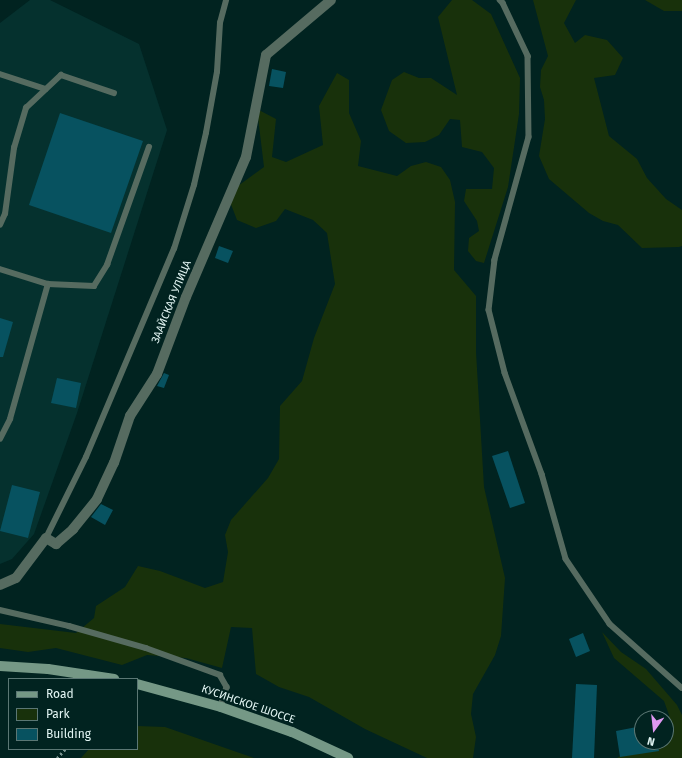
<!DOCTYPE html>
<meta charset="utf-8">
<style>
body{margin:0}
#map{position:relative;width:682px;height:758px;overflow:hidden;background:#012320;font-family:"Fira Sans",sans-serif}
div>[style]{position:absolute}
.built>*{inset:0;background:#05312e}
.green>*{inset:0;background:#18310b}
.building>*{inset:0;background:#075260}
.path>*{height:2.5px;margin-top:-1.25px;transform-origin:0;background:repeating-linear-gradient(90deg,#77918e 0 2px,transparent 0 5px)}
.lane>*{height:5.5px;margin:-2.75px;padding:0 2.75px;transform-origin:2.75px;border-radius:2.75px;background:#566b60}
.street>*{height:10px;margin:-5px;padding:0 5px;transform-origin:5px;border-radius:5px;background:#566b60}
.secondary>*{height:10px;margin:-5px;padding:0 5px;transform-origin:5px;border-radius:5px;background:#759886}
span{translate:-50% -50%;white-space:nowrap;text-align:center;line-height:1.15;-webkit-text-stroke:4px #012320;paint-order:stroke}
.street-label{font-size:11px;color:#e2f5f3}
.legend{position:absolute;left:8px;top:678px;width:130px;height:72px;box-sizing:border-box;background:#012320;border:1px solid #5b7774;margin:0;padding:5px 7px;list-style:none;font-size:12px;color:#e2f5f3}
.legend li{display:flex;align-items:center;gap:8px;height:20px}
.legend b{width:20px;border:1px solid #5b7774}
.north{position:absolute;left:634px;top:710px;width:40px;height:40px;box-sizing:border-box;background:#012320;border:1px solid #5b7774;border-radius:50%;rotate:195deg;font-size:11px;font-weight:700;line-height:16px;text-align:center;color:#e2f5f3}
.north::after{content:'';display:block;margin:auto;width:14px;height:18px;background:#df98f1;clip-path:polygon(50% 0,100% 100%,50% 72%,0 100%)}
</style>
<div id="map">
<div class="built">
<div style="clip-path:polygon(30px 0,50px 0,139px 44px,167px 130px,77px 413px,34px 534px,12px 559px,0 564px,0 23px)"></div>
</div>
<div class="green">
<div style="clip-path:polygon(452px 0,472px 0,491px 14px,520px 78px,519px 114px,508px 187px,484px 263px,476px 261px,468px 251px,469px 238px,479px 231px,477px 221px,464px 201px,466px 189px,492px 189px,494px 168px,482px 152px,462px 147px,460px 120px,450px 119px,439px 135px,425px 142px,406px 143px,389px 131px,381px 110px,392px 80px,404px 72px,419px 78px,431px 78px,457px 95px,438px 17px)"></div>
<div style="clip-path:polygon(533px 0,576px 0,564px 23px,575px 43px,585px 35px,607px 40px,623px 58px,615px 75px,594px 78px,609px 136px,637px 159px,647px 178px,666px 199px,682px 210px,682px 246px,679px 247px,642px 248px,618px 225px,603px 221px,589px 213px,549px 179px,539px 156px,545px 119px,544px 100px,540px 87px,541px 70px,548px 56px)"></div>
<div style="clip-path:polygon(645px 0,682px 0,682px 11px,664px 11px)"></div>
<div style="clip-path:polygon(337px 73px,349px 80px,349px 113px,361px 141px,358px 166px,397px 176px,411px 166px,426px 162px,441px 167px,450px 180px,455px 202px,454px 270px,476px 296px,476px 352px,484px 487px,505px 578px,501px 636px,495px 655px,473px 694px,471px 714px,476px 737px,473px 758px,427px 758px,365px 729px,309px 697px,279px 687px,256px 674px,252px 628px,231px 627px,222px 668px,186px 658px,147px 655px,122px 665px,56px 648px,28px 652px,0 648px,0 624px,76px 633px,94px 618px,96px 606px,125px 587px,138px 566px,160px 571px,205px 588px,223px 582px,228px 552px,225px 535px,231px 520px,268px 478px,279px 459px,280px 406px,302px 381px,314px 338px,335px 284px,327px 233px,313px 220px,285px 209px,276px 221px,256px 228px,237px 220px,227px 194px,264px 167px,257px 109px,276px 119px,272px 157px,286px 162px,323px 145px,319px 106px)"></div>
<div style="clip-path:polygon(602px 632px,621px 652px,646px 669px,677px 705px,682px 715px,682px 758px,617px 758px,642px 742px,666px 742px,669px 715px,664px 701px,614px 658px)"></div>
<div style="clip-path:polygon(137px 726px,165px 727px,254px 758px,81px 758px,89px 749px,137px 749px)"></div>
</div>
<div class="building">
<div style="clip-path:polygon(272px 69px,286px 72px,283px 88px,269px 86px)"></div>
<div style="clip-path:polygon(60px 113px,143px 141px,111px 233px,29px 205px)"></div>
<div style="clip-path:polygon(219px 246px,233px 251px,228px 263px,215px 258px)"></div>
<div style="clip-path:polygon(0 318px,13px 322px,3px 357px,0 357px)"></div>
<div style="clip-path:polygon(164px 373px,169px 375px,164px 388px,157px 386px)"></div>
<div style="clip-path:polygon(57px 378px,81px 383px,76px 408px,51px 403px)"></div>
<div style="clip-path:polygon(508px 451px,525px 503px,510px 508px,492px 456px)"></div>
<div style="clip-path:polygon(12px 485px,40px 492px,28px 538px,0 531px)"></div>
<div style="clip-path:polygon(101px 504px,113px 510px,105px 525px,91px 517px)"></div>
<div style="clip-path:polygon(583px 633px,590px 651px,576px 657px,569px 639px)"></div>
<div style="clip-path:polygon(576px 684px,597px 685px,594px 758px,572px 758px)"></div>
<div style="clip-path:polygon(642px 726px,642px 742px,657px 742px,659px 751px,620px 757px,616px 731px)"></div>
</div>
<div class="path">
<div style="left:57px;top:758px;width:12px;rotate:-48deg"></div>
</div>
<div class="lane">
<div style="left:500px;top:0;width:4px;rotate:45deg"></div>
<div style="left:503px;top:3px;width:59px;rotate:64.7deg"></div>
<div style="left:528px;top:56px;width:81px;rotate:89.3deg"></div>
<div style="left:529px;top:137px;width:128px;rotate:105.5deg"></div>
<div style="left:495px;top:260px;width:50px;rotate:96.8deg"></div>
<div style="left:489px;top:310px;width:65px;rotate:75.7deg"></div>
<div style="left:505px;top:373px;width:108px;rotate:69.9deg"></div>
<div style="left:542px;top:474px;width:88px;rotate:74.2deg"></div>
<div style="left:566px;top:559px;width:78px;rotate:55.9deg"></div>
<div style="left:610px;top:624px;width:96px;rotate:41.6deg"></div>
<div style="left:0;top:74px;width:48px;rotate:18.1deg"></div>
<div style="left:0;top:225px;width:12px;rotate:-66deg"></div>
<div style="left:5px;top:214px;width:67px;rotate:-82.2deg"></div>
<div style="left:14px;top:148px;width:42px;rotate:-73.3deg"></div>
<div style="left:26px;top:108px;width:48px;rotate:-43.3deg"></div>
<div style="left:61px;top:75px;width:56px;rotate:18.8deg"></div>
<div style="left:0;top:269px;width:50px;rotate:17.4deg"></div>
<div style="left:0;top:439px;width:22px;rotate:-63deg"></div>
<div style="left:10px;top:419px;width:140px;rotate:-74.3deg"></div>
<div style="left:48px;top:284px;width:46px;rotate:2.5deg"></div>
<div style="left:94px;top:286px;width:25px;rotate:-58deg"></div>
<div style="left:107px;top:265px;width:125px;rotate:-70.4deg"></div>
<div style="left:46px;top:538px;width:90px;rotate:-63.7deg"></div>
<div style="left:86px;top:457px;width:226px;rotate:-67.1deg"></div>
<div style="left:174px;top:249px;width:67px;rotate:-72.6deg"></div>
<div style="left:194px;top:185px;width:53px;rotate:-77deg"></div>
<div style="left:206px;top:133px;width:62px;rotate:-79.8deg"></div>
<div style="left:217px;top:72px;width:49px;rotate:-86.5deg"></div>
<div style="left:220px;top:23px;width:24px;rotate:-75deg"></div>
<div style="left:0;top:610px;width:71px;rotate:13.1deg"></div>
<div style="left:69px;top:626px;width:80px;rotate:15.9deg"></div>
<div style="left:146px;top:648px;width:79px;rotate:20deg"></div>
<div style="left:220px;top:675px;width:14px;rotate:60deg"></div>
<div style="left:227px;top:687px;width:21px;rotate:107deg"></div>
</div>
<div class="street">
<div style="left:0;top:585px;width:17px;rotate:-24deg"></div>
<div style="left:16px;top:578px;width:50px;rotate:-53.1deg"></div>
<div style="left:46px;top:538px;width:12px;rotate:31deg"></div>
<div style="left:56px;top:544px;width:23px;rotate:-41deg"></div>
<div style="left:73px;top:529px;width:38px;rotate:-51deg"></div>
<div style="left:97px;top:499px;width:40px;rotate:-65deg"></div>
<div style="left:114px;top:463px;width:50px;rotate:-71.2deg"></div>
<div style="left:130px;top:416px;width:50px;rotate:-57.3deg"></div>
<div style="left:157px;top:374px;width:82px;rotate:-69.4deg"></div>
<div style="left:186px;top:297px;width:152px;rotate:-66.8deg"></div>
<div style="left:246px;top:157px;width:104px;rotate:-78.9deg"></div>
<div style="left:266px;top:55px;width:85px;rotate:-40.2deg"></div>
</div>
<div class="secondary">
<div style="left:0;top:666px;width:48px;rotate:3.6deg"></div>
<div style="left:48px;top:669px;width:67px;rotate:8.6deg"></div>
<div style="left:137px;top:684px;width:87px;rotate:15.3deg"></div>
<div style="left:221px;top:707px;width:75px;rotate:19.4deg"></div>
<div style="left:292px;top:732px;width:62px;rotate:24.9deg"></div>
</div>
<div class="street-label">
<span style="left:172px;top:302px;rotate:-68deg">ЗААЙСКАЯ УЛИЦА</span>
<span style="left:248px;top:705px;rotate:19deg">КУСИНСКОЕ ШОССЕ</span>
</div>
<ul class="legend">
<li><b style="height:5px;background:#759886"></b>Road</li>
<li><b style="height:11px;background:#18310b"></b>Park</li>
<li><b style="height:11px;background:#075260"></b>Building</li>
</ul>
<div class="north">N</div>
</div>
